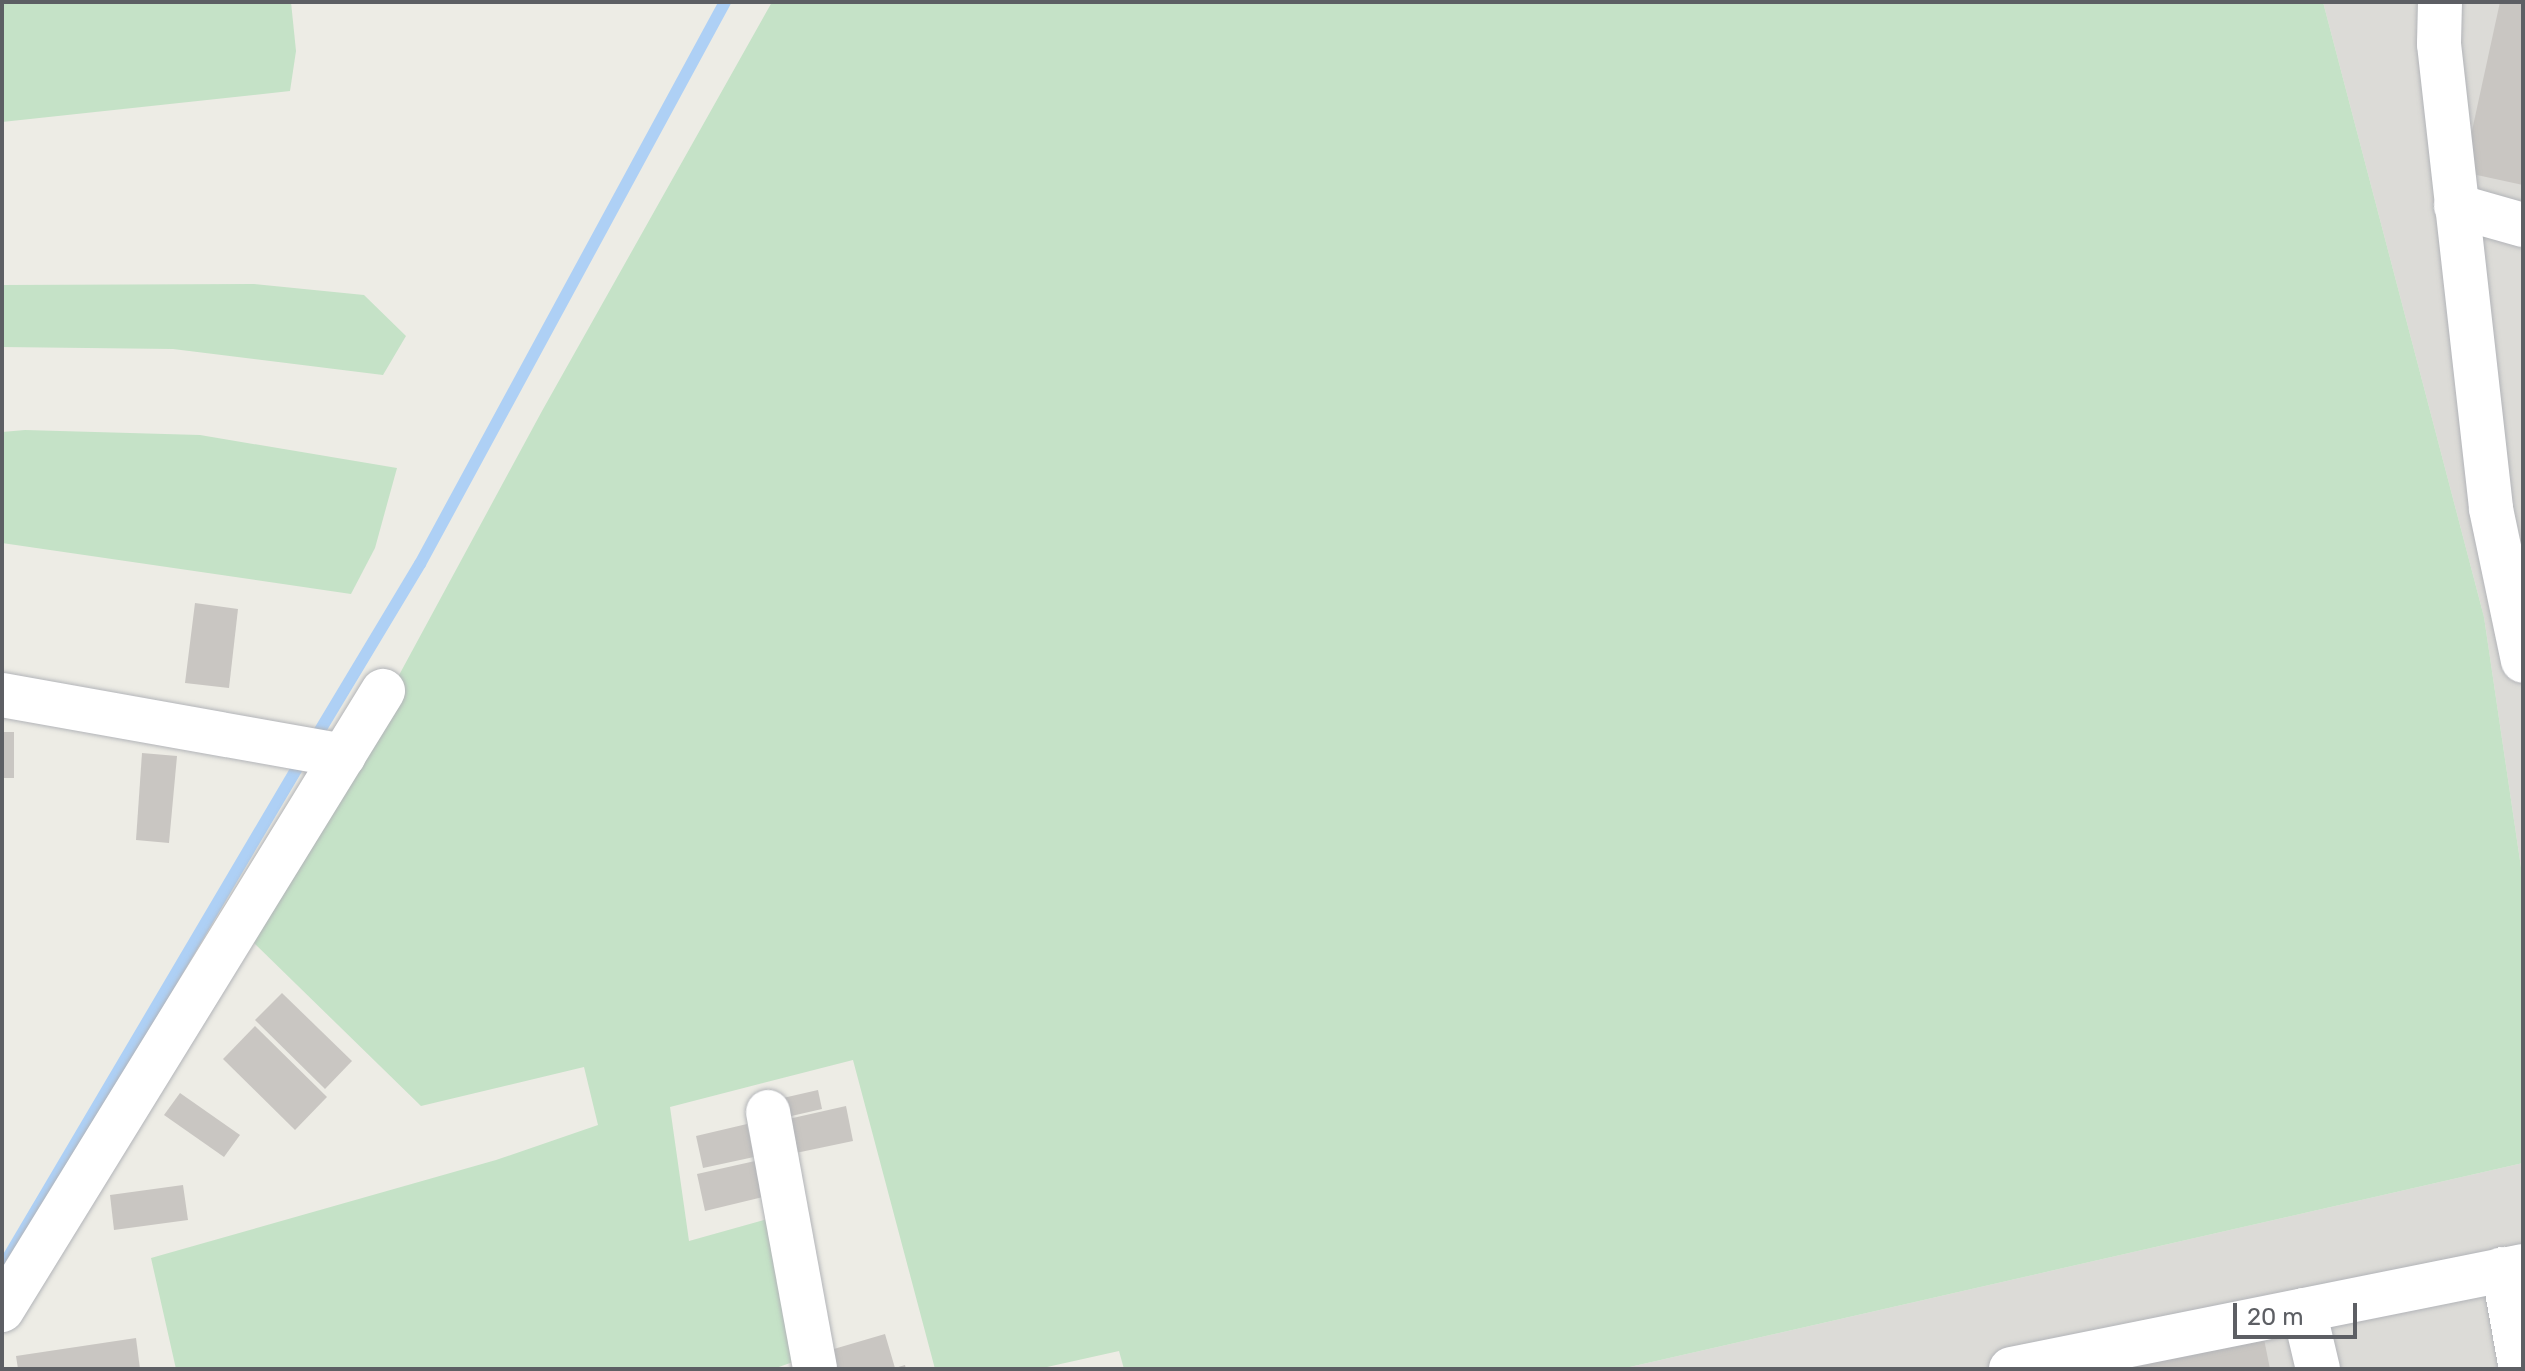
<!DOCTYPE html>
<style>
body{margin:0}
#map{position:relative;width:2525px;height:1371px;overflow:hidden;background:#edece5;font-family:Rubik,sans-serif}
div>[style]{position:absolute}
.industrial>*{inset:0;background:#dcdbd7}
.green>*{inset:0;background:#c5e2c7}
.stream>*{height:12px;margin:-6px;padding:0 6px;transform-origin:6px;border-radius:6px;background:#aed0f5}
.building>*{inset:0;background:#c9c6c2}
.roads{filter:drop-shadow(0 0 2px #b2b4b8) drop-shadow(0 0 2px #b2b4b8)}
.minor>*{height:44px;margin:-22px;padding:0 22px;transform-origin:22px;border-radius:22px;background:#fff}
span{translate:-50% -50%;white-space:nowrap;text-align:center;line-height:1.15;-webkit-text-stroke:6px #fff;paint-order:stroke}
.frame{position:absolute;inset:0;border:4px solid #5d5f64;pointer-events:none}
.scale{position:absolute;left:2233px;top:1303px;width:124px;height:36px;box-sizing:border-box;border:4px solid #5d5f64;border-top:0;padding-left:10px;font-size:24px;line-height:28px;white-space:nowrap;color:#5d5f64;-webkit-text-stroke:6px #fff;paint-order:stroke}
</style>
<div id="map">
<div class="industrial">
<div style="clip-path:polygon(2323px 2px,2523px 2px,2523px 881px,2484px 617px)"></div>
<div style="clip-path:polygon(2523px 1163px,2523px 1369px,1621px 1369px)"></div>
</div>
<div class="green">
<div style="clip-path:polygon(2px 2px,291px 2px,296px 51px,290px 91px,2px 122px)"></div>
<div style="clip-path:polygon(772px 2px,2323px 2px,2484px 617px,2523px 881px,2523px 1163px,1621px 1369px,1124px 1369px,1119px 1351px,1038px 1369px,935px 1369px,853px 1060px,670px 1107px,689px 1241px,771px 1218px,796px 1361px,773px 1369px,176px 1369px,151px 1258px,496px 1160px,598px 1125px,584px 1067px,421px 1106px,254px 943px,542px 411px)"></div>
<div style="clip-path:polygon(254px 284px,364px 295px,406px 336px,383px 375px,173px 349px,2px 347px,2px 285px)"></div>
<div style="clip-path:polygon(25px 430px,200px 435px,397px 468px,375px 548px,351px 594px,2px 543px,2px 432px)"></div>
</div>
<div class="stream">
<div style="left:313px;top:742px;width:208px;rotate:-59deg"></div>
<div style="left:420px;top:564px;width:639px;rotate:-61.51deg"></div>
<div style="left:2px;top:1268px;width:592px;rotate:-59.45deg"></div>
</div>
<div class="building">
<div style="clip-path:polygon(2500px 2px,2523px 2px,2523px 185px,2463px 172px)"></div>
<div style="clip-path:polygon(195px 603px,238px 609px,229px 688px,185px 683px)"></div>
<div style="clip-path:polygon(2px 732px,14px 732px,14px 778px,2px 778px)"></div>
<div style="clip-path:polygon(142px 753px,177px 756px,169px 843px,136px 840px)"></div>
<div style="clip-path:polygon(282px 993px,352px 1061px,325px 1089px,255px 1020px)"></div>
<div style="clip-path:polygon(255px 1026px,327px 1097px,295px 1130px,223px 1059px)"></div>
<div style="clip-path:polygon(818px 1090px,822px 1109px,787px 1117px,783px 1098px)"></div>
<div style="clip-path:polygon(180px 1093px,240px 1135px,224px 1157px,164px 1115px)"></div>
<div style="clip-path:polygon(846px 1106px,853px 1141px,791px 1154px,784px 1120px)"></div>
<div style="clip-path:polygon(747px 1124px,754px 1157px,703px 1168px,696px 1136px)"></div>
<div style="clip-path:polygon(764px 1159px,771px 1195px,705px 1211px,697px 1174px)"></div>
<div style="clip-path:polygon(183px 1185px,188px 1220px,114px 1230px,110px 1195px)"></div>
<div style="clip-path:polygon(885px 1334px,895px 1368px,905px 1365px,906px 1369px,833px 1369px,827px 1351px)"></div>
<div style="clip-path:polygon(2263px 1334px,2270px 1369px,2094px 1369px)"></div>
<div style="clip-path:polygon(136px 1338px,140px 1369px,18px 1369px,16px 1356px)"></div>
</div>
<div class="roads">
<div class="minor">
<div style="left:2440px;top:2px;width:42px;rotate:91.4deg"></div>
<div style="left:2439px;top:44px;width:468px;rotate:83.6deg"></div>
<div style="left:2491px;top:509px;width:155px;rotate:78.1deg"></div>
<div style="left:2456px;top:206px;width:70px;rotate:15.8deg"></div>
<div style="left:2px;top:695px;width:347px;rotate:10.1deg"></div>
<div style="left:768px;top:1112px;width:261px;rotate:79.6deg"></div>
<div style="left:2503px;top:1269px;width:102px;rotate:79.8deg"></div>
<div style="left:2px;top:1310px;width:727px;rotate:-58.39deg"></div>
<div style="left:2304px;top:1310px;width:61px;rotate:76.7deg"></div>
<div style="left:2011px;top:1369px;width:522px;rotate:-11.37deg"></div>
</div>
</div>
<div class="frame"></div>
<div class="scale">20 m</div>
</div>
